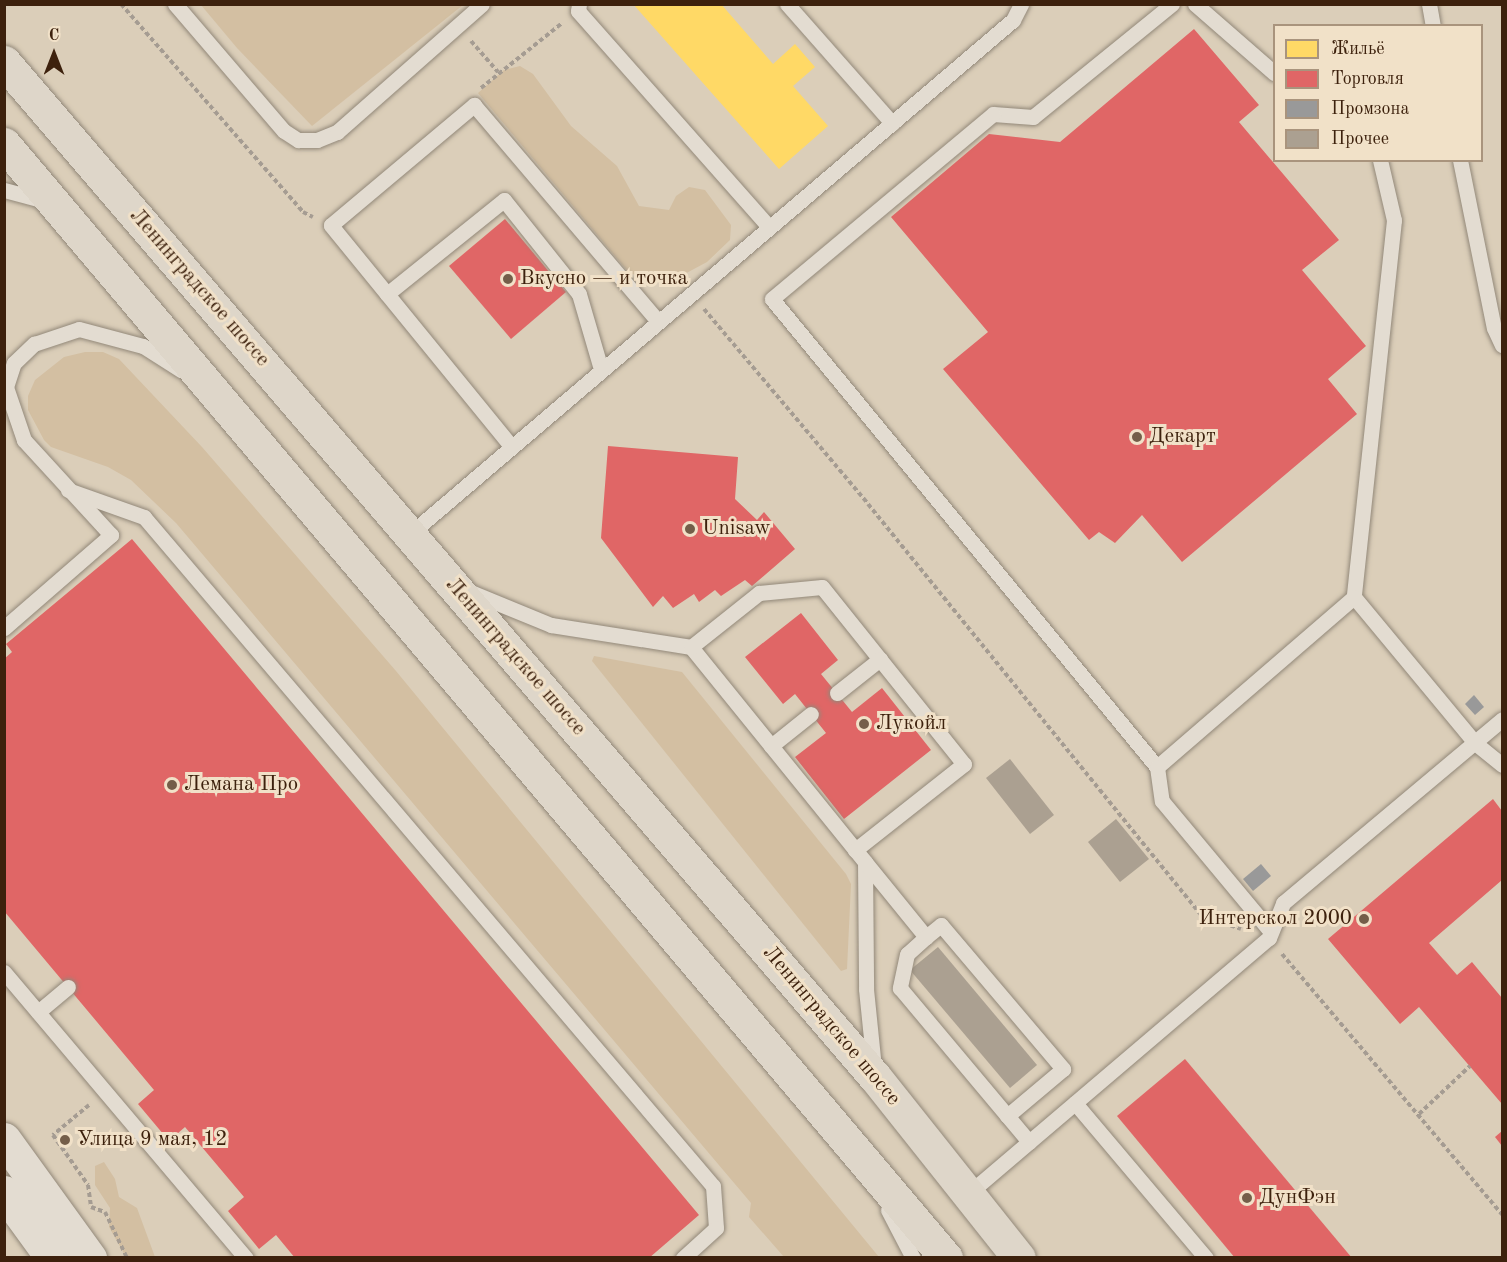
<!DOCTYPE html>
<meta charset="utf-8">
<style>
body{margin:0}
#map{position:relative;width:1507px;height:1262px;overflow:hidden;background:#dbceb9;font-family:"Old Standard TT",serif}
div>[style]{position:absolute}
.green>*{inset:0;background:#d3bfa2}
.homes>*{inset:0;background:#ffd966}
.shops>*{inset:0;background:#e06666}
.industry>*{inset:0;background:#999}
.building>*{inset:0;background:#aba091}
.path>*{height:4px;margin-top:-2px;transform-origin:0;background:repeating-linear-gradient(90deg,#a59c92 0 4.5px,transparent 0 7.5px)}
.roads{filter:drop-shadow(0 0 2px #928879) drop-shadow(0 0 2px #928879)}
.lane>*{height:15px;margin:-7.5px;padding:0 7.5px;transform-origin:7.5px;border-radius:7.5px;background:#e3dcd1}
.secondary>*{height:33px;margin:-16.5px;padding:0 16.5px;transform-origin:16.5px;border-radius:16.5px;background:#e3dcd1}
.highway>*{height:33px;margin:-16.5px;padding:0 16.5px;transform-origin:16.5px;border-radius:16.5px;background:#ded6c9}
.dots>*{width:16px;height:16px;translate:-50% -50%;box-sizing:border-box;border:3px solid #f1e1c8;border-radius:50%}
span{translate:-50% -50%;white-space:nowrap;text-align:center;line-height:1.15;-webkit-text-stroke:6px #f1e1c8;paint-order:stroke}
.poi-label{font-size:21px;color:#3d210d}
.left{translate:0 -50%;text-align:left}
.right{translate:-100% -50%;text-align:right}
.street-label{font-size:21px;color:#3d210d}
.frame{position:absolute;inset:0;border:6px solid #3d210d;pointer-events:none}
.legend{position:absolute;left:1273px;top:24px;width:210px;height:138px;box-sizing:border-box;background:#f1e1c8;border:2px solid #a9947d;margin:0;padding:8px 10px;list-style:none;font-size:18px;color:#3d210d}
.legend li{display:flex;align-items:center;gap:12px;height:30px}
.legend b{width:30px;border:2px solid #a9947d}
.north{position:absolute;left:24px;top:24px;width:60px;height:60px;-webkit-text-stroke:4px #f1e1c8;paint-order:stroke;rotate:0deg;font-size:16px;font-weight:700;line-height:24px;text-align:center;color:#3d210d}
.north::after{content:'';display:block;margin:auto;width:21px;height:27px;background:#3d210d;clip-path:polygon(50% 0,100% 100%,50% 72%,0 100%)}
</style>
<div id="map">
<div class="green">
<div style="clip-path:polygon(201px 5px,463px 5px,312px 126px,237px 48px)"></div>
<div style="clip-path:polygon(520px 66px,533px 74px,571px 126px,617px 166px,639px 206px,669px 210px,676px 196px,689px 187px,705px 190px,731px 225px,730px 240px,707px 262px,679px 277px,630px 274px,478px 93px,504px 70px)"></div>
<div style="clip-path:polygon(85px 352px,103px 352px,119px 359px,202px 447px,396px 671px,879px 1257px,784px 1257px,749px 1217px,751px 1203px,176px 523px,131px 480px,108px 467px,51px 447px,44px 440px,28px 410px,28px 396px,35px 380px,64px 357px)"></div>
<div style="clip-path:polygon(594px 656px,682px 672px,846px 874px,851px 884px,847px 969px,841px 971px,592px 661px)"></div>
<div style="clip-path:polygon(104px 1162px,115px 1179px,119px 1197px,137px 1208px,155px 1257px,126px 1257px,109px 1227px,110px 1208px,95px 1185px,95px 1166px)"></div>
</div>
<div class="homes">
<div style="clip-path:polygon(633px 4px,721px 4px,773px 64px,795px 44px,815px 67px,793px 86px,828px 126px,779px 169px)"></div>
</div>
<div class="shops">
<div style="clip-path:polygon(1194px 29px,1259px 105px,1239px 122px,1339px 240px,1302px 270px,1366px 346px,1328px 379px,1357px 414px,1182px 562px,1142px 515px,1115px 543px,1099px 532px,1089px 540px,943px 369px,988px 332px,891px 217px,989px 134px,1060px 142px)"></div>
<div style="clip-path:polygon(505px 219px,566px 292px,511px 339px,449px 266px)"></div>
<div style="clip-path:polygon(608px 446px,738px 457px,735px 499px,757px 520px,764px 512px,795px 549px,752px 586px,745px 580px,721px 596px,715px 590px,699px 602px,694px 594px,673px 608px,663px 596px,653px 607px,601px 538px)"></div>
<div style="clip-path:polygon(132px 539px,699px 1215px,649px 1258px,295px 1258px,276px 1235px,259px 1249px,228px 1211px,244px 1197px,185px 1127px,169px 1141px,138px 1104px,154px 1090px,4px 911px,4px 659px,12px 652px,6px 644px)"></div>
<div style="clip-path:polygon(801px 613px,838px 660px,821px 674px,852px 712px,882px 688px,931px 750px,844px 819px,795px 757px,826px 733px,795px 694px,783px 704px,745px 657px)"></div>
<div style="clip-path:polygon(1493px 799px,1502px 811px,1502px 880px,1429px 943px,1457px 975px,1472px 962px,1502px 998px,1502px 1104px,1419px 1007px,1400px 1024px,1328px 939px)"></div>
<div style="clip-path:polygon(1185px 1059px,1352px 1258px,1235px 1258px,1117px 1116px)"></div>
<div style="clip-path:polygon(1502px 1131px,1502px 1146px,1495px 1137px)"></div>
</div>
<div class="industry">
<div style="clip-path:polygon(1474px 695px,1484px 707px,1475px 715px,1465px 704px)"></div>
<div style="clip-path:polygon(1261px 864px,1271px 876px,1253px 891px,1243px 879px)"></div>
</div>
<div class="building">
<div style="clip-path:polygon(1010px 759px,1054px 815px,1030px 834px,986px 778px)"></div>
<div style="clip-path:polygon(1116px 819px,1149px 859px,1120px 882px,1088px 842px)"></div>
<div style="clip-path:polygon(938px 947px,1037px 1065px,1010px 1088px,910px 970px)"></div>
</div>
<div class="path">
<div style="left:121px;top:4px;width:276px;rotate:48.8deg"></div>
<div style="left:303px;top:212px;width:11px;rotate:27deg"></div>
<div style="left:471px;top:41px;width:41px;rotate:48.9deg"></div>
<div style="left:481px;top:88px;width:104px;rotate:-38.7deg"></div>
<div style="left:704px;top:309px;width:255px;rotate:49.9deg"></div>
<div style="left:868px;top:504px;width:530px;rotate:50.97deg"></div>
<div style="left:1202px;top:916px;width:41px;rotate:18.4deg"></div>
<div style="left:1282px;top:954px;width:341px;rotate:49.8deg"></div>
<div style="left:89px;top:1105px;width:47px;rotate:140.2deg"></div>
<div style="left:53px;top:1135px;width:61px;rotate:55deg"></div>
<div style="left:88px;top:1185px;width:22px;rotate:82deg"></div>
<div style="left:91px;top:1207px;width:15px;rotate:20deg"></div>
<div style="left:105px;top:1212px;width:51px;rotate:64.4deg"></div>
<div style="left:1419px;top:1114px;width:70px;rotate:-43.3deg"></div>
</div>
<div class="roads">
<div class="lane">
<div style="left:175px;top:4px;width:167px;rotate:49.4deg"></div>
<div style="left:284px;top:131px;width:17px;rotate:33deg"></div>
<div style="left:298px;top:140px;width:19px"></div>
<div style="left:317px;top:140px;width:22px;rotate:-22deg"></div>
<div style="left:337px;top:132px;width:193px;rotate:-41.4deg"></div>
<div style="left:579px;top:4px;width:7px;rotate:98deg"></div>
<div style="left:578px;top:11px;width:288px;rotate:48.5deg"></div>
<div style="left:787px;top:4px;width:159px;rotate:48.6deg"></div>
<div style="left:1172px;top:4px;width:179px;rotate:140.9deg"></div>
<div style="left:1033px;top:117px;width:40px;rotate:-175.7deg"></div>
<div style="left:993px;top:114px;width:288px;rotate:140.1deg"></div>
<div style="left:772px;top:299px;width:606px;rotate:50.56deg"></div>
<div style="left:1157px;top:767px;width:260px;rotate:-40.8deg"></div>
<div style="left:1195px;top:4px;width:105px;rotate:41.1deg"></div>
<div style="left:1429px;top:4px;width:22px;rotate:80deg"></div>
<div style="left:1380px;top:160px;width:62px;rotate:76.9deg"></div>
<div style="left:1394px;top:220px;width:379px;rotate:96.1deg"></div>
<div style="left:1354px;top:597px;width:190px;rotate:50.3deg"></div>
<div style="left:1475px;top:743px;width:35px;rotate:39deg"></div>
<div style="left:1460px;top:160px;width:171px;rotate:78.6deg"></div>
<div style="left:1494px;top:328px;width:19px;rotate:65deg"></div>
<div style="left:4px;top:190px;width:42px;rotate:15deg"></div>
<div style="left:387px;top:294px;width:150px;rotate:-38.8deg"></div>
<div style="left:504px;top:200px;width:120px;rotate:51.4deg"></div>
<div style="left:579px;top:294px;width:78px;rotate:73.7deg"></div>
<div style="left:511px;top:446px;width:285px;rotate:-129.2deg"></div>
<div style="left:331px;top:225px;width:187px;rotate:-40deg"></div>
<div style="left:474px;top:105px;width:284px;rotate:49.6deg"></div>
<div style="left:68px;top:490px;width:81px;rotate:19.6deg"></div>
<div style="left:144px;top:517px;width:878px;rotate:49.62deg"></div>
<div style="left:713px;top:1186px;width:42px;rotate:85.9deg"></div>
<div style="left:716px;top:1228px;width:45px;rotate:137.7deg"></div>
<div style="left:411px;top:533px;width:791px;rotate:-40.44deg"></div>
<div style="left:1013px;top:20px;width:18px;rotate:-63deg"></div>
<div style="left:468px;top:591px;width:90px;rotate:22.3deg"></div>
<div style="left:551px;top:625px;width:142px;rotate:8.9deg"></div>
<div style="left:691px;top:647px;width:277px;rotate:51deg"></div>
<div style="left:865px;top:862px;width:127px;rotate:89.5deg"></div>
<div style="left:866px;top:989px;width:79px;rotate:84.2deg"></div>
<div style="left:4px;top:628px;width:142px;rotate:-41deg"></div>
<div style="left:111px;top:535px;width:129px;rotate:-132.5deg"></div>
<div style="left:24px;top:440px;width:56px;rotate:-108.8deg"></div>
<div style="left:6px;top:387px;width:25px;rotate:-72deg"></div>
<div style="left:14px;top:363px;width:28px;rotate:-44deg"></div>
<div style="left:34px;top:344px;width:47px;rotate:-18.4deg"></div>
<div style="left:79px;top:329px;width:66px;rotate:14.9deg"></div>
<div style="left:143px;top:346px;width:45px;rotate:32.3deg"></div>
<div style="left:691px;top:647px;width:87px;rotate:-38.5deg"></div>
<div style="left:759px;top:593px;width:63px;rotate:-5.4deg"></div>
<div style="left:822px;top:587px;width:227px;rotate:51.3deg"></div>
<div style="left:964px;top:764px;width:139px;rotate:141.7deg"></div>
<div style="left:837px;top:693px;width:55px;rotate:-38.3deg"></div>
<div style="left:771px;top:746px;width:51px;rotate:-38.7deg"></div>
<div style="left:1157px;top:767px;width:34px;rotate:82deg"></div>
<div style="left:1162px;top:801px;width:170px;rotate:50.2deg"></div>
<div style="left:865px;top:862px;width:97px;rotate:50.9deg"></div>
<div style="left:926px;top:937px;width:25px;rotate:138deg"></div>
<div style="left:907px;top:954px;width:35px;rotate:102deg"></div>
<div style="left:900px;top:988px;width:201px;rotate:50deg"></div>
<div style="left:926px;top:937px;width:19px;rotate:-39deg"></div>
<div style="left:941px;top:925px;width:189px;rotate:49.7deg"></div>
<div style="left:1063px;top:1069px;width:73px;rotate:140deg"></div>
<div style="left:4px;top:972px;width:375px;rotate:49.8deg"></div>
<div style="left:38px;top:1012px;width:39px;rotate:-40deg"></div>
<div style="left:1075px;top:1103px;width:203px;rotate:49.8deg"></div>
<div style="left:969px;top:1193px;width:394px;rotate:-40.4deg"></div>
<div style="left:1269px;top:938px;width:38px;rotate:-68deg"></div>
<div style="left:1283px;top:903px;width:286px;rotate:-40deg"></div>
<div style="left:888px;top:1210px;width:54px;rotate:62.5deg"></div>
</div>
<div class="secondary">
<div style="left:4px;top:1139px;width:147px;rotate:54.1deg"></div>
<div style="left:4px;top:1192px;width:82px;rotate:54deg"></div>
</div>
<div class="highway">
<div style="left:4px;top:62px;width:1337px;rotate:49.37deg"></div>
<div style="left:875px;top:1077px;width:231px;rotate:51.5deg"></div>
<div style="left:4px;top:144px;width:1459px;rotate:49.78deg"></div>
</div>
</div>
<div class="dots">
<div style="left:508px;top:279px;background:#745e49"></div>
<div style="left:1137px;top:437px;background:#745e49"></div>
<div style="left:690px;top:529px;background:#745e49"></div>
<div style="left:864px;top:724px;background:#745e49"></div>
<div style="left:172px;top:785px;background:#745e49"></div>
<div style="left:1364px;top:919px;background:#745e49"></div>
<div style="left:65px;top:1140px;background:#745e49"></div>
<div style="left:1247px;top:1198px;background:#745e49"></div>
</div>
<div class="poi-label">
<span class="left" style="left:520px;top:279px">Вкусно — и точка</span>
<span class="left" style="left:1149px;top:437px">Декарт</span>
<span class="left" style="left:702px;top:529px">Unisaw</span>
<span class="left" style="left:876px;top:724px">Лукойл</span>
<span class="left" style="left:184px;top:785px">Лемана Про</span>
<span class="right" style="left:1352px;top:919px">Интерскол 2000</span>
<span class="left" style="left:77px;top:1140px">Улица 9 мая, 12</span>
<span class="left" style="left:1259px;top:1198px">ДунФэн</span>
</div>
<div class="street-label">
<span style="left:199px;top:288px;rotate:49deg">Ленинградское шоссе</span>
<span style="left:515px;top:657px;rotate:49deg">Ленинградское шоссе</span>
<span style="left:831px;top:1026px;rotate:50deg">Ленинградское шоссе</span>
</div>
<div class="frame"></div>
<ul class="legend">
<li><b style="height:16px;background:#ffd966"></b>Жильё</li>
<li><b style="height:16px;background:#e06666"></b>Торговля</li>
<li><b style="height:16px;background:#999"></b>Промзона</li>
<li><b style="height:16px;background:#aba091"></b>Прочее</li>
</ul>
<div class="north">С</div>
</div>
